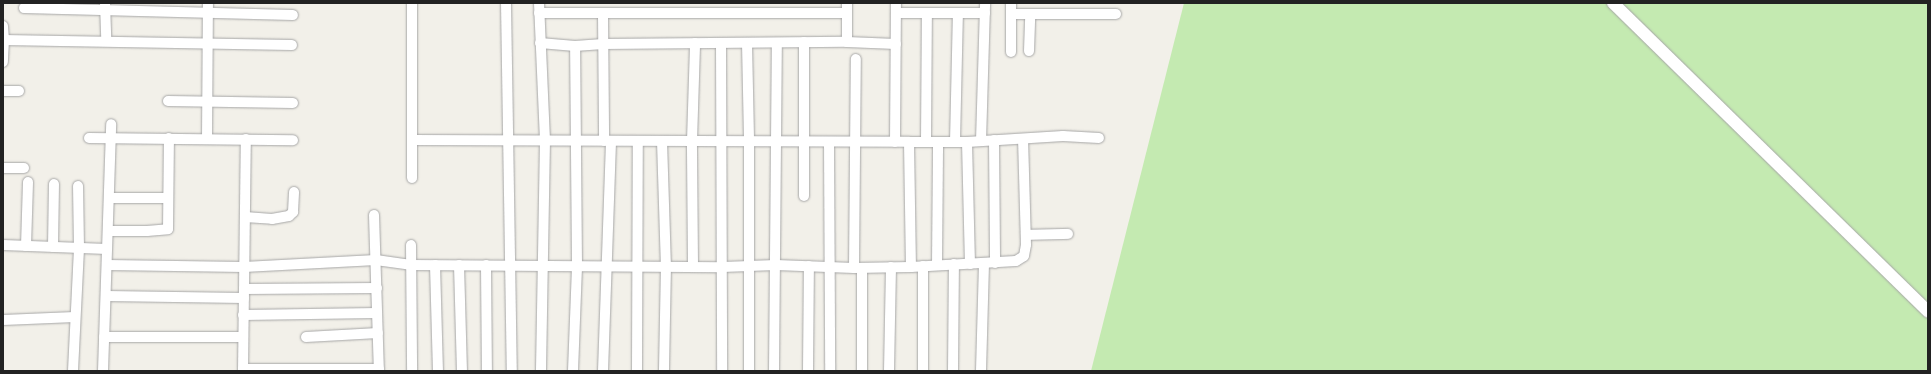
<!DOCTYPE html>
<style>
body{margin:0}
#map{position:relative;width:1931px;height:374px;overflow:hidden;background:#f2f0e9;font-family:Montserrat,sans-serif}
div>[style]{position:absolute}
.grass>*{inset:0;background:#c4eab1}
.roads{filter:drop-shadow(0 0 1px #a6a6a6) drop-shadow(0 0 1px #a6a6a6)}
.minor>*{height:10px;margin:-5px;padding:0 5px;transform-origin:5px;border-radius:5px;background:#fff}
.tertiary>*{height:12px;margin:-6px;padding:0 6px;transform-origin:6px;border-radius:6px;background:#fff}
span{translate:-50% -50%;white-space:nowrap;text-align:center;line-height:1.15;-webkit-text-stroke:3px #fff;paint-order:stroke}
.frame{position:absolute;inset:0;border:4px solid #222;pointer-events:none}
</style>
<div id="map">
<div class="grass">
<div style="clip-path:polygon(1184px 3px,1928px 3px,1928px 371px,1091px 371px)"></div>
</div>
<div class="roads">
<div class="minor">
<div style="left:105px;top:3px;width:38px;rotate:88deg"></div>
<div style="left:412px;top:3px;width:175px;rotate:90deg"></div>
<div style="left:506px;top:3px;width:368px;rotate:89.1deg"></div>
<div style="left:539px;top:3px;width:137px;rotate:87.5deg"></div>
<div style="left:545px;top:140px;width:231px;rotate:91deg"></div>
<div style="left:24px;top:8px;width:269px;rotate:1.5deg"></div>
<div style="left:539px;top:13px;width:308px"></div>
<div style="left:896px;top:13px;width:89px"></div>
<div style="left:603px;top:14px;width:127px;rotate:89.5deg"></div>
<div style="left:1011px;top:14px;width:105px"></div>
<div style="left:3px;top:26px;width:14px;rotate:86deg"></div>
<div style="left:4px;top:40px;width:22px;rotate:93deg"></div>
<div style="left:3px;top:40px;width:289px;rotate:1deg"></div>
<div style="left:804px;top:42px;width:154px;rotate:90deg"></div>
<div style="left:847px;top:42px;width:39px;rotate:-90deg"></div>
<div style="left:540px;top:43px;width:35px;rotate:5deg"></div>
<div style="left:575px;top:46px;width:28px;rotate:-4deg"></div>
<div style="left:603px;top:44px;width:244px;rotate:-0.5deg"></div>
<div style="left:847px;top:42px;width:49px;rotate:2.3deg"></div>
<div style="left:721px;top:43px;width:328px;rotate:89.8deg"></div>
<div style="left:747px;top:43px;width:98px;rotate:88.8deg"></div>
<div style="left:749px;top:141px;width:230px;rotate:90deg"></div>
<div style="left:1029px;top:51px;width:37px;rotate:-88deg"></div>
<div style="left:1011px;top:52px;width:49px;rotate:-90deg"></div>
<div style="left:3px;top:91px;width:16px"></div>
<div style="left:168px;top:101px;width:125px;rotate:0.9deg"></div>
<div style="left:89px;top:138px;width:204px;rotate:0.6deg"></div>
<div style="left:207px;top:139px;width:136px;rotate:-89.6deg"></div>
<div style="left:412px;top:140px;width:497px;rotate:0.2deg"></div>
<div style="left:909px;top:142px;width:58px"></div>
<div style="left:967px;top:142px;width:96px;rotate:-3.6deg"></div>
<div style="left:1063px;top:136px;width:36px;rotate:3deg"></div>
<div style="left:994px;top:140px;width:123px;rotate:89.5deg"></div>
<div style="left:662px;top:141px;width:124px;rotate:88.2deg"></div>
<div style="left:666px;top:265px;width:106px;rotate:91.1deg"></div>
<div style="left:981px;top:141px;width:138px;rotate:-88.3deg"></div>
<div style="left:829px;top:142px;width:229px;rotate:89.7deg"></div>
<div style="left:895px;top:142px;width:139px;rotate:-89.6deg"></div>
<div style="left:909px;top:142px;width:125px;rotate:89.1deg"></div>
<div style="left:926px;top:142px;width:129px;rotate:-89.6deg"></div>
<div style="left:955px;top:142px;width:129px;rotate:-88.7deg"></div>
<div style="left:967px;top:142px;width:122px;rotate:88.6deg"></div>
<div style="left:3px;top:168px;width:21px"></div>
<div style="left:109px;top:198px;width:59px"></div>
<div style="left:374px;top:215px;width:156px;rotate:88.2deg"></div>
<div style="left:245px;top:217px;width:27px;rotate:4deg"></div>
<div style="left:272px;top:219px;width:17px;rotate:-10deg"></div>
<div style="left:289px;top:216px;width:6px;rotate:-45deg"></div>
<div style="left:293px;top:212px;width:20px;rotate:-87deg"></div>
<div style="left:108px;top:231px;width:39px"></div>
<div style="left:147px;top:231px;width:21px;rotate:-5deg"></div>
<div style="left:168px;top:229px;width:91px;rotate:-89.4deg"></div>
<div style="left:1026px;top:235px;width:42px;rotate:-1.4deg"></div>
<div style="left:3px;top:245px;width:104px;rotate:2.2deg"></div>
<div style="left:411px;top:245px;width:126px;rotate:89.5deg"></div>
<div style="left:26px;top:246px;width:64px;rotate:-88.2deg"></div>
<div style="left:53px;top:247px;width:63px;rotate:-89.1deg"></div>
<div style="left:107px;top:265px;width:137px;rotate:0.8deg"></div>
<div style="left:244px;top:267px;width:132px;rotate:-3deg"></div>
<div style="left:376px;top:260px;width:35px;rotate:8deg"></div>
<div style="left:411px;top:265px;width:311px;rotate:0.4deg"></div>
<div style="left:722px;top:267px;width:54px;rotate:-2.1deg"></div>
<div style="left:776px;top:265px;width:78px;rotate:2.2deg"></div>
<div style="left:854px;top:268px;width:57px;rotate:-1deg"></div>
<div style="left:911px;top:267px;width:105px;rotate:-3.3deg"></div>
<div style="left:1016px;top:261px;width:9px;rotate:-32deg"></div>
<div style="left:1024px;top:256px;width:11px;rotate:-80deg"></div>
<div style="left:1026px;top:245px;width:106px;rotate:-91.6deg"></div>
<div style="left:435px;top:265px;width:106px;rotate:88.4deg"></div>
<div style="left:459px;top:265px;width:106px;rotate:88.4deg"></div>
<div style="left:486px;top:265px;width:106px;rotate:89.5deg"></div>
<div style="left:693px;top:265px;width:124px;rotate:-90.5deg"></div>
<div style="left:692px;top:141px;width:98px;rotate:-88.2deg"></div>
<div style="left:937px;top:265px;width:123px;rotate:-89.5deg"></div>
<div style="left:854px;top:268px;width:209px;rotate:-89.5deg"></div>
<div style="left:244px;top:289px;width:133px;rotate:-0.4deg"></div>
<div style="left:106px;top:296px;width:138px;rotate:0.8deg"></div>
<div style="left:243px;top:315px;width:134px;rotate:-0.9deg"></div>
<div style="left:3px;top:320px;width:72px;rotate:-2.4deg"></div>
<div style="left:104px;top:337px;width:139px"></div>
<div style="left:306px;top:337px;width:72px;rotate:-3.2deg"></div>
<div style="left:243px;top:369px;width:136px"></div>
<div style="left:73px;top:371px;width:123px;rotate:-87.2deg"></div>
<div style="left:79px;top:248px;width:62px;rotate:-90.9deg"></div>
<div style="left:103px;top:371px;width:247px;rotate:-88.1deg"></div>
<div style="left:243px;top:371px;width:232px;rotate:-89.3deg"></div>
<div style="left:573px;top:371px;width:106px;rotate:-87.8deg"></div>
<div style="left:577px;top:265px;width:219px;rotate:-90.5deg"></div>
<div style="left:603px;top:371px;width:230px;rotate:-88deg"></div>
<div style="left:637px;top:371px;width:230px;rotate:-89.8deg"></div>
<div style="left:774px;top:371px;width:328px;rotate:-89.5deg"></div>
<div style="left:808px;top:371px;width:105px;rotate:-89.5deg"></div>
<div style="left:862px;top:371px;width:103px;rotate:-90deg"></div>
<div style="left:889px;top:371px;width:104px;rotate:-88.9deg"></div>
<div style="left:923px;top:371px;width:105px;rotate:-90deg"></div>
<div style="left:953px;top:371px;width:107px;rotate:-89.5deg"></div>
<div style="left:981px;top:371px;width:107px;rotate:-88.4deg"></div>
</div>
<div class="tertiary">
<div style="left:1613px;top:3px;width:441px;rotate:44.4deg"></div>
</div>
</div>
<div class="frame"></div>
</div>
